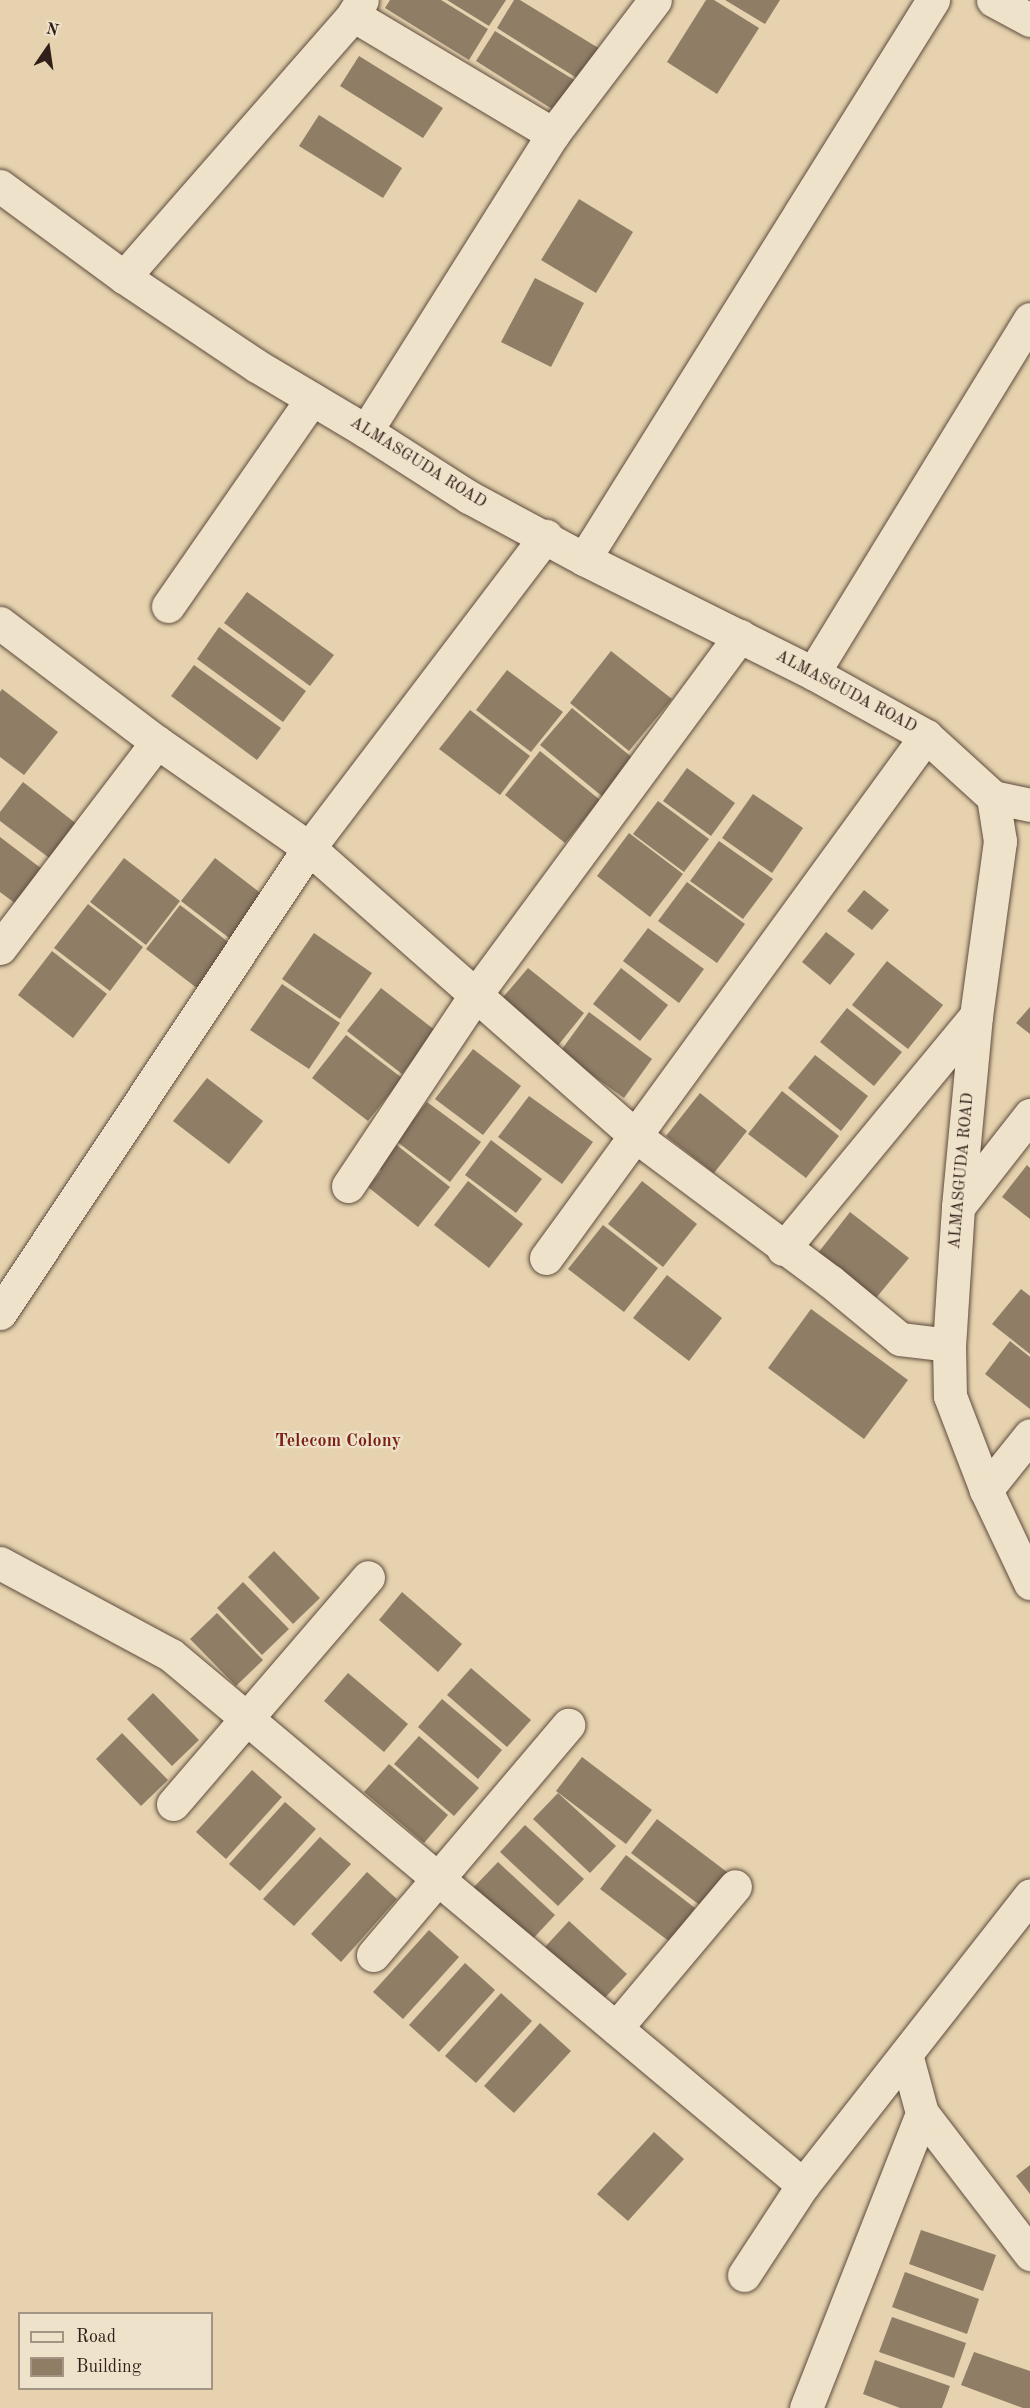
<!DOCTYPE html>
<style>
body{margin:0}
#map{position:relative;width:1030px;height:2408px;overflow:hidden;background:#e6d2ae;font-family:"Old Standard TT",serif}
div>[style]{position:absolute}
.building>*{inset:0;background:#8f7d66}
.roads{filter:drop-shadow(0 0 2px #5e4c3e) drop-shadow(0 0 2px #5e4c3e)}
.minor>*{height:33px;margin:-16.5px;padding:0 16.5px;transform-origin:16.5px;border-radius:16.5px;background:#efe2ca}
.tertiary>*{height:33px;margin:-16.5px;padding:0 16.5px;transform-origin:16.5px;border-radius:16.5px;background:#efe2ca}
span{translate:-50% -50%;white-space:nowrap;text-align:center;line-height:1.15;-webkit-text-stroke:4.5px #efe2ca;paint-order:stroke}
.street-label{font-size:16px;color:#312019}
.neighbourhood-label{font-size:18px;color:#7a1f14;font-weight:700}
.legend{position:absolute;left:18px;top:2312px;width:195px;height:78px;box-sizing:border-box;background:#efe2ca;border:2px solid #a39483;margin:0;padding:8px 10px;list-style:none;font-size:18px;color:#312019}
.legend li{display:flex;align-items:center;gap:12px;height:30px}
.legend b{width:30px;border:2px solid #a39483}
.north{position:absolute;left:18px;top:18px;width:60px;height:60px;-webkit-text-stroke:4px #efe2ca;paint-order:stroke;rotate:13deg;font-size:16px;font-weight:700;line-height:24px;text-align:center;color:#312019}
.north::after{content:'';display:block;margin:auto;width:21px;height:27px;background:#312019;clip-path:polygon(50% 0,100% 100%,50% 72%,0 100%)}
</style>
<div id="map">
<div class="building">
<div style="clip-path:polygon(390px 0,441px 0,488px 29px,469px 60px,385px 8px)"></div>
<div style="clip-path:polygon(447px 0,506px 0,489px 26px)"></div>
<div style="clip-path:polygon(514px 0,520px 0,600px 49px,580px 80px,497px 28px)"></div>
<div style="clip-path:polygon(706px 0,714px 0,759px 28px,717px 94px,667px 62px)"></div>
<div style="clip-path:polygon(725px 0,780px 0,765px 24px)"></div>
<div style="clip-path:polygon(495px 31px,579px 83px,560px 114px,476px 61px)"></div>
<div style="clip-path:polygon(359px 56px,443px 108px,423px 138px,340px 86px)"></div>
<div style="clip-path:polygon(319px 115px,402px 168px,383px 198px,299px 146px)"></div>
<div style="clip-path:polygon(579px 199px,633px 232px,596px 293px,541px 260px)"></div>
<div style="clip-path:polygon(535px 278px,584px 303px,551px 367px,501px 342px)"></div>
<div style="clip-path:polygon(247px 592px,334px 655px,310px 686px,224px 623px)"></div>
<div style="clip-path:polygon(219px 627px,306px 691px,283px 722px,197px 659px)"></div>
<div style="clip-path:polygon(611px 651px,672px 699px,629px 751px,570px 703px)"></div>
<div style="clip-path:polygon(194px 665px,281px 728px,257px 760px,171px 696px)"></div>
<div style="clip-path:polygon(507px 670px,563px 712px,531px 752px,476px 710px)"></div>
<div style="clip-path:polygon(2px 689px,58px 732px,24px 775px,0 757px,0 692px)"></div>
<div style="clip-path:polygon(572px 708px,634px 759px,603px 797px,540px 745px)"></div>
<div style="clip-path:polygon(470px 710px,530px 756px,500px 795px,439px 749px)"></div>
<div style="clip-path:polygon(540px 751px,600px 800px,565px 843px,505px 795px)"></div>
<div style="clip-path:polygon(687px 768px,735px 803px,711px 836px,663px 801px)"></div>
<div style="clip-path:polygon(23px 782px,78px 825px,52px 860px,0 821px,0 812px)"></div>
<div style="clip-path:polygon(753px 794px,803px 828px,772px 873px,722px 838px)"></div>
<div style="clip-path:polygon(658px 801px,709px 839px,684px 872px,633px 834px)"></div>
<div style="clip-path:polygon(629px 833px,683px 874px,650px 917px,597px 876px)"></div>
<div style="clip-path:polygon(0 837px,42px 869px,16px 904px,0 892px)"></div>
<div style="clip-path:polygon(719px 841px,773px 879px,743px 919px,690px 881px)"></div>
<div style="clip-path:polygon(124px 858px,180px 901px,146px 945px,90px 902px)"></div>
<div style="clip-path:polygon(215px 858px,271px 901px,237px 944px,181px 901px)"></div>
<div style="clip-path:polygon(687px 882px,745px 924px,717px 963px,658px 921px)"></div>
<div style="clip-path:polygon(864px 890px,889px 910px,872px 930px,847px 911px)"></div>
<div style="clip-path:polygon(88px 904px,143px 947px,110px 991px,54px 948px)"></div>
<div style="clip-path:polygon(180px 905px,236px 948px,202px 992px,146px 949px)"></div>
<div style="clip-path:polygon(648px 928px,704px 969px,679px 1003px,623px 961px)"></div>
<div style="clip-path:polygon(826px 932px,855px 954px,830px 985px,802px 962px)"></div>
<div style="clip-path:polygon(314px 933px,372px 973px,340px 1019px,282px 979px)"></div>
<div style="clip-path:polygon(52px 951px,107px 994px,73px 1038px,18px 995px)"></div>
<div style="clip-path:polygon(887px 961px,943px 1005px,908px 1049px,852px 1005px)"></div>
<div style="clip-path:polygon(528px 968px,584px 1013px,556px 1048px,499px 1002px)"></div>
<div style="clip-path:polygon(621px 968px,668px 1005px,640px 1041px,593px 1004px)"></div>
<div style="clip-path:polygon(282px 984px,340px 1023px,309px 1069px,250px 1030px)"></div>
<div style="clip-path:polygon(381px 988px,436px 1031px,402px 1074px,347px 1031px)"></div>
<div style="clip-path:polygon(1030px 1007px,1030px 1034px,1016px 1023px)"></div>
<div style="clip-path:polygon(847px 1008px,902px 1052px,874px 1086px,820px 1042px)"></div>
<div style="clip-path:polygon(589px 1012px,652px 1059px,624px 1098px,560px 1052px)"></div>
<div style="clip-path:polygon(346px 1035px,402px 1078px,368px 1121px,312px 1078px)"></div>
<div style="clip-path:polygon(473px 1049px,521px 1086px,483px 1135px,435px 1099px)"></div>
<div style="clip-path:polygon(815px 1055px,868px 1096px,841px 1131px,788px 1088px)"></div>
<div style="clip-path:polygon(207px 1078px,263px 1121px,229px 1164px,173px 1121px)"></div>
<div style="clip-path:polygon(782px 1091px,839px 1136px,806px 1178px,748px 1134px)"></div>
<div style="clip-path:polygon(700px 1093px,747px 1131px,714px 1173px,666px 1136px)"></div>
<div style="clip-path:polygon(529px 1096px,593px 1142px,562px 1184px,498px 1137px)"></div>
<div style="clip-path:polygon(427px 1102px,481px 1142px,450px 1182px,396px 1141px)"></div>
<div style="clip-path:polygon(491px 1140px,542px 1179px,516px 1213px,465px 1175px)"></div>
<div style="clip-path:polygon(394px 1143px,450px 1187px,418px 1227px,368px 1187px,381px 1171px,375px 1166px)"></div>
<div style="clip-path:polygon(1027px 1165px,1030px 1168px,1030px 1219px,1002px 1197px)"></div>
<div style="clip-path:polygon(468px 1181px,523px 1224px,489px 1268px,434px 1225px)"></div>
<div style="clip-path:polygon(642px 1181px,697px 1224px,663px 1267px,608px 1224px)"></div>
<div style="clip-path:polygon(850px 1212px,909px 1258px,876px 1298px,818px 1253px)"></div>
<div style="clip-path:polygon(603px 1225px,658px 1268px,624px 1312px,568px 1269px)"></div>
<div style="clip-path:polygon(667px 1275px,722px 1318px,689px 1361px,633px 1318px)"></div>
<div style="clip-path:polygon(1021px 1289px,1030px 1296px,1030px 1354px,992px 1324px)"></div>
<div style="clip-path:polygon(811px 1309px,908px 1380px,864px 1439px,768px 1368px)"></div>
<div style="clip-path:polygon(1010px 1341px,1030px 1357px,1030px 1409px,985px 1374px)"></div>
<div style="clip-path:polygon(274px 1551px,320px 1598px,293px 1624px,248px 1577px)"></div>
<div style="clip-path:polygon(243px 1582px,289px 1629px,262px 1655px,217px 1608px)"></div>
<div style="clip-path:polygon(402px 1592px,462px 1644px,438px 1672px,379px 1620px)"></div>
<div style="clip-path:polygon(217px 1613px,263px 1660px,236px 1686px,190px 1639px)"></div>
<div style="clip-path:polygon(471px 1668px,531px 1720px,507px 1747px,447px 1695px)"></div>
<div style="clip-path:polygon(348px 1673px,408px 1724px,384px 1752px,324px 1701px)"></div>
<div style="clip-path:polygon(153px 1693px,199px 1740px,172px 1766px,127px 1719px)"></div>
<div style="clip-path:polygon(442px 1699px,502px 1750px,478px 1779px,418px 1727px)"></div>
<div style="clip-path:polygon(122px 1733px,168px 1780px,141px 1806px,96px 1759px)"></div>
<div style="clip-path:polygon(419px 1736px,479px 1788px,454px 1816px,394px 1764px)"></div>
<div style="clip-path:polygon(582px 1757px,652px 1810px,626px 1844px,556px 1791px)"></div>
<div style="clip-path:polygon(389px 1764px,448px 1815px,424px 1843px,364px 1792px)"></div>
<div style="clip-path:polygon(252px 1770px,282px 1797px,226px 1859px,196px 1832px)"></div>
<div style="clip-path:polygon(558px 1793px,616px 1846px,590px 1873px,533px 1819px)"></div>
<div style="clip-path:polygon(285px 1802px,316px 1829px,260px 1891px,229px 1864px)"></div>
<div style="clip-path:polygon(657px 1819px,727px 1872px,701px 1906px,631px 1853px)"></div>
<div style="clip-path:polygon(525px 1825px,584px 1879px,558px 1906px,500px 1852px)"></div>
<div style="clip-path:polygon(320px 1837px,351px 1864px,294px 1926px,263px 1899px)"></div>
<div style="clip-path:polygon(626px 1855px,695px 1908px,670px 1942px,600px 1889px)"></div>
<div style="clip-path:polygon(498px 1862px,555px 1915px,529px 1943px,472px 1889px)"></div>
<div style="clip-path:polygon(367px 1872px,397px 1899px,341px 1962px,311px 1934px)"></div>
<div style="clip-path:polygon(569px 1921px,627px 1974px,601px 2002px,544px 1948px)"></div>
<div style="clip-path:polygon(429px 1930px,459px 1957px,403px 2019px,373px 1992px)"></div>
<div style="clip-path:polygon(465px 1963px,495px 1990px,439px 2052px,409px 2025px)"></div>
<div style="clip-path:polygon(501px 1993px,532px 2021px,476px 2083px,445px 2056px)"></div>
<div style="clip-path:polygon(540px 2023px,571px 2051px,514px 2113px,484px 2086px)"></div>
<div style="clip-path:polygon(654px 2132px,684px 2159px,628px 2221px,597px 2194px)"></div>
<div style="clip-path:polygon(1030px 2165px,1030px 2194px,1016px 2176px)"></div>
<div style="clip-path:polygon(921px 2230px,996px 2255px,983px 2291px,909px 2264px)"></div>
<div style="clip-path:polygon(905px 2272px,979px 2299px,967px 2334px,892px 2307px)"></div>
<div style="clip-path:polygon(892px 2317px,966px 2343px,954px 2378px,879px 2352px)"></div>
<div style="clip-path:polygon(974px 2352px,1030px 2371px,1030px 2408px,1023px 2408px,961px 2385px)"></div>
<div style="clip-path:polygon(875px 2360px,950px 2386px,942px 2408px,900px 2408px,863px 2394px)"></div>
</div>
<div class="roads">
<div class="minor">
<div style="left:993px;top:0;width:42px;rotate:28.4deg"></div>
<div style="left:353px;top:15px;width:233px;rotate:30.8deg"></div>
<div style="left:124px;top:277px;width:348px;rotate:-48.8deg"></div>
<div style="left:353px;top:15px;width:17px;rotate:-59deg"></div>
<div style="left:366px;top:431px;width:351px;rotate:-57.8deg"></div>
<div style="left:553px;top:134px;width:168px;rotate:-52.7deg"></div>
<div style="left:584px;top:559px;width:659px;rotate:-58.02deg"></div>
<div style="left:168px;top:606px;width:252px;rotate:-55.2deg"></div>
<div style="left:0;top:623px;width:197px;rotate:37.2deg"></div>
<div style="left:157px;top:742px;width:185px;rotate:34.9deg"></div>
<div style="left:309px;top:848px;width:434px;rotate:41.4deg"></div>
<div style="left:634px;top:1135px;width:244px;rotate:36.7deg"></div>
<div style="left:830px;top:1281px;width:91px;rotate:39.6deg"></div>
<div style="left:900px;top:1339px;width:49px;rotate:7deg"></div>
<div style="left:813px;top:673px;width:415px;rotate:-58.5deg"></div>
<div style="left:993px;top:797px;width:38px;rotate:12deg"></div>
<div style="left:0;top:948px;width:259px;rotate:-52.7deg"></div>
<div style="left:348px;top:1186px;width:231px;rotate:-56.3deg"></div>
<div style="left:476px;top:994px;width:445px;rotate:-53.6deg"></div>
<div style="left:958px;top:1207px;width:117px;rotate:-52deg"></div>
<div style="left:783px;top:1249px;width:303px;rotate:-50.4deg"></div>
<div style="left:546px;top:1258px;width:646px;rotate:-53.95deg"></div>
<div style="left:0;top:1313px;width:558px;rotate:-56.4deg"></div>
<div style="left:309px;top:848px;width:392px;rotate:-52.8deg"></div>
<div style="left:986px;top:1490px;width:70px;rotate:-51.3deg"></div>
<div style="left:0;top:1563px;width:194px;rotate:28.3deg"></div>
<div style="left:171px;top:1655px;width:825px;rotate:39.98deg"></div>
<div style="left:173px;top:1804px;width:299px;rotate:-49.3deg"></div>
<div style="left:373px;top:1955px;width:302px;rotate:-49.7deg"></div>
<div style="left:616px;top:2028px;width:185px;rotate:-50deg"></div>
<div style="left:922px;top:2113px;width:178px;rotate:52.5deg"></div>
<div style="left:744px;top:2275px;width:108px;rotate:-56.8deg"></div>
<div style="left:803px;top:2185px;width:368px;rotate:-51.9deg"></div>
<div style="left:806px;top:2408px;width:317px;rotate:-68.5deg"></div>
<div style="left:922px;top:2113px;width:61px;rotate:-105.2deg"></div>
</div>
<div class="tertiary">
<div style="left:0;top:186px;width:154px;rotate:36.3deg"></div>
<div style="left:124px;top:277px;width:160px;rotate:33.8deg"></div>
<div style="left:257px;top:366px;width:127px;rotate:30.8deg"></div>
<div style="left:366px;top:431px;width:122px;rotate:32.7deg"></div>
<div style="left:469px;top:497px;width:131px;rotate:28.3deg"></div>
<div style="left:584px;top:559px;width:256px;rotate:26.5deg"></div>
<div style="left:813px;top:673px;width:129px;rotate:29.1deg"></div>
<div style="left:926px;top:736px;width:91px;rotate:42.3deg"></div>
<div style="left:993px;top:797px;width:45px;rotate:81deg"></div>
<div style="left:1000px;top:841px;width:177px;rotate:97.8deg"></div>
<div style="left:976px;top:1016px;width:192px;rotate:95.4deg"></div>
<div style="left:958px;top:1207px;width:138px;rotate:93.7deg"></div>
<div style="left:949px;top:1345px;width:51px;rotate:88.9deg"></div>
<div style="left:950px;top:1396px;width:101px;rotate:69deg"></div>
<div style="left:986px;top:1490px;width:103px;rotate:64.7deg"></div>
</div>
</div>
<div class="street-label">
<span style="left:418px;top:463px;rotate:32deg">ALMASGUDA ROAD</span>
<span style="left:846px;top:692px;rotate:28deg">ALMASGUDA ROAD</span>
<span style="left:962px;top:1171px;rotate:-85deg">ALMASGUDA ROAD</span>
</div>
<div class="neighbourhood-label">
<span style="left:338px;top:1441px">Telecom Colony</span>
</div>
<ul class="legend">
<li><b style="height:8px;background:#efe2ca"></b>Road</li>
<li><b style="height:16px;background:#8f7d66"></b>Building</li>
</ul>
<div class="north">N</div>
</div>
